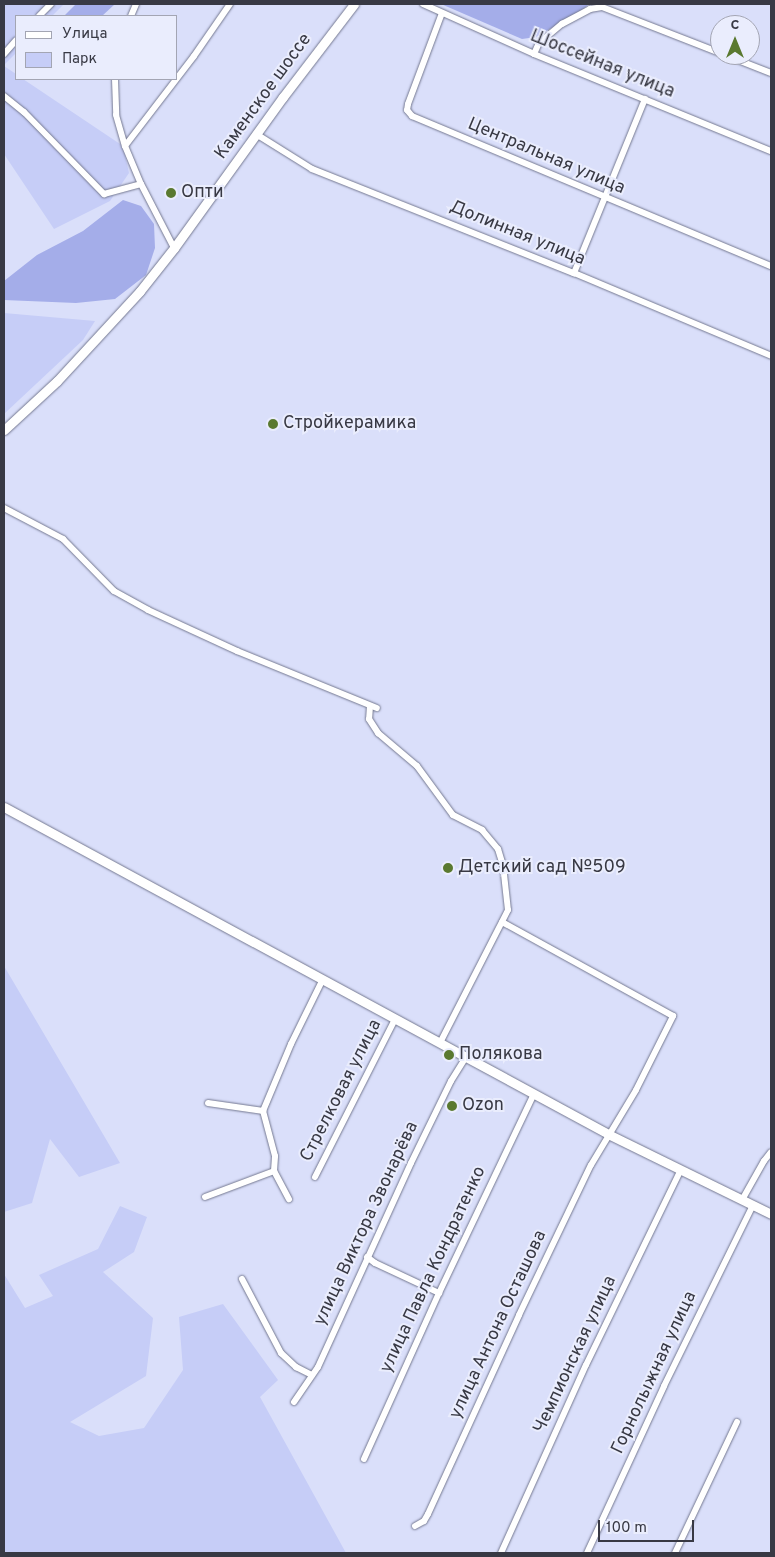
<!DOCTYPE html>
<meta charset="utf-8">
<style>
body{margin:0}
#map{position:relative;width:775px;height:1557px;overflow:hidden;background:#dadffa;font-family:Overpass,sans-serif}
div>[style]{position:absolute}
.green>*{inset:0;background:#c6cdf7}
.forest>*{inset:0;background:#a4ade9}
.roads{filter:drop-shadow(0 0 1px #747890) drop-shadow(0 0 1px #747890)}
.street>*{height:6px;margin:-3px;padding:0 3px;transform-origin:3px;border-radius:3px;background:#fff}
.secondary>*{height:9px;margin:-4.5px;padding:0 4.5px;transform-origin:4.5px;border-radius:4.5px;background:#fff}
.dots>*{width:14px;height:14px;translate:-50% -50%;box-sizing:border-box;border:2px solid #eaedfd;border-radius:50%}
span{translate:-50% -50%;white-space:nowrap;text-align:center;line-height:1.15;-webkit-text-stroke:4px #eaedfd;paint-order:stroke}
.street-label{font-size:18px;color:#383944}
.poi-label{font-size:18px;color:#383944}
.left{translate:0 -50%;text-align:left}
.frame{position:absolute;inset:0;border:5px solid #383944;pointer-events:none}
.legend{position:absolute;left:15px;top:15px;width:162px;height:65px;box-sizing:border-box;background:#eaedfd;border:1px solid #a3a5b3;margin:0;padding:6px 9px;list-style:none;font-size:15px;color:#383944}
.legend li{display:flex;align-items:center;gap:10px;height:25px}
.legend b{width:25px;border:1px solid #a3a5b3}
.north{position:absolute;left:710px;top:15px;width:50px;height:50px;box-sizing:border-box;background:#eaedfd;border:1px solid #a3a5b3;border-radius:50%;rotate:0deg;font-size:14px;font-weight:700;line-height:20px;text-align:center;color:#383944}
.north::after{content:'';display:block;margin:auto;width:18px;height:22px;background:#5a7930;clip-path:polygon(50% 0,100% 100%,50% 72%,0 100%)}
.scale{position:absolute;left:598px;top:1520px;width:96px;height:22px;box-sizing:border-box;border:2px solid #383944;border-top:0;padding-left:6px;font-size:15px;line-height:18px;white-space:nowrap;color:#383944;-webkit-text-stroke:4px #eaedfd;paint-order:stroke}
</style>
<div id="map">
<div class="green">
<div style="clip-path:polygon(4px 4px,64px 4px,52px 16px,16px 16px,16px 53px,4px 65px)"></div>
<div style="clip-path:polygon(4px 66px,16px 74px,16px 79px,23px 79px,123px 146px,129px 173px,110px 201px,54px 229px,4px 154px)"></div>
<div style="clip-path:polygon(4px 313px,95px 321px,83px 340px,4px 414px)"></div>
<div style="clip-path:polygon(4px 966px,120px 1163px,79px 1177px,50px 1139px,32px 1203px,4px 1212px)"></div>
<div style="clip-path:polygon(120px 1206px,147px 1217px,134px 1252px,103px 1272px,153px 1318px,146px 1376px,70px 1422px,99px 1436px,144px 1428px,183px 1370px,179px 1317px,223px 1304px,278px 1380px,260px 1397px,346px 1553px,4px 1553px,4px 1274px,25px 1308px,53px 1296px,39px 1275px,98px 1249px)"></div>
</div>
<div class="forest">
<div style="clip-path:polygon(76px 4px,115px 4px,102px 16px,64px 16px)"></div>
<div style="clip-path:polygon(441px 4px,589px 4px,581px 11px,536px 37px,522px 39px)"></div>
<div style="clip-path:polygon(123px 200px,141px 206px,154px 224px,155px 248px,146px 275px,115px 299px,76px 303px,4px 300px,4px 281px,37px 255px,83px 231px)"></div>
</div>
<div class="roads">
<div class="street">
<div style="left:423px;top:4px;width:122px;rotate:24.2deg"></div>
<div style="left:534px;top:54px;width:256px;rotate:22.3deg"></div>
<div style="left:442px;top:13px;width:97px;rotate:110.5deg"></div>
<div style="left:408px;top:104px;width:6px;rotate:99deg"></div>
<div style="left:407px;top:110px;width:8px;rotate:50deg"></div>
<div style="left:412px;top:116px;width:389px;rotate:22.7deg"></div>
<div style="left:39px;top:16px;width:17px;rotate:-45deg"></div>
<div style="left:131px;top:16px;width:13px;rotate:-67deg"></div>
<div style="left:4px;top:54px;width:18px;rotate:-49deg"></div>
<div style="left:534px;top:54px;width:12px;rotate:-66deg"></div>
<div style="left:539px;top:43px;width:30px;rotate:-40deg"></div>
<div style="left:562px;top:24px;width:32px;rotate:-28deg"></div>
<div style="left:590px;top:9px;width:12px;rotate:-9deg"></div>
<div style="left:602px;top:7px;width:127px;rotate:21.3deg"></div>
<div style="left:725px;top:55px;width:49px;rotate:21.4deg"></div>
<div style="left:115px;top:79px;width:36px;rotate:88deg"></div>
<div style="left:116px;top:115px;width:32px;rotate:74deg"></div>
<div style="left:125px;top:146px;width:41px;rotate:67.2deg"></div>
<div style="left:141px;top:184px;width:72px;rotate:62.7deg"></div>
<div style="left:4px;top:96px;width:26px;rotate:39deg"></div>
<div style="left:24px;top:112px;width:115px;rotate:45.7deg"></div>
<div style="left:104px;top:194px;width:38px;rotate:-15deg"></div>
<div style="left:256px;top:134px;width:66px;rotate:32deg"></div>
<div style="left:312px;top:169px;width:282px;rotate:21.7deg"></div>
<div style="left:574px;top:273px;width:214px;rotate:22.8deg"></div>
<div style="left:125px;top:146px;width:113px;rotate:-52.5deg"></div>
<div style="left:194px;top:56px;width:63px;rotate:-55.3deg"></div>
<div style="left:574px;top:273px;width:188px;rotate:-67.8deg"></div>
<div style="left:4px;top:508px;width:67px;rotate:27.7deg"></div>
<div style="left:63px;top:539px;width:73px;rotate:45.6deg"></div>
<div style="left:114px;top:591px;width:39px;rotate:29deg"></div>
<div style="left:148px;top:610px;width:98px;rotate:24.7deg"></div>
<div style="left:237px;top:651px;width:151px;rotate:22.2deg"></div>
<div style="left:370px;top:706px;width:13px;rotate:94deg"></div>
<div style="left:369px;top:719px;width:17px;rotate:57deg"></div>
<div style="left:378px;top:733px;width:51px;rotate:40.2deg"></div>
<div style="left:417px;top:766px;width:61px;rotate:53.7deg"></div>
<div style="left:453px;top:815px;width:33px;rotate:27deg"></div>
<div style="left:482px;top:830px;width:25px;rotate:50deg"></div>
<div style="left:498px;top:849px;width:17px;rotate:73deg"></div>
<div style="left:503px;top:865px;width:45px;rotate:83.7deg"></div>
<div style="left:508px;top:910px;width:149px;rotate:117.1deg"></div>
<div style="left:208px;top:1103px;width:56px;rotate:8.3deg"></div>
<div style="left:274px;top:1171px;width:15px;rotate:-86deg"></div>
<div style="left:275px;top:1156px;width:47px;rotate:-104.9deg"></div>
<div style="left:263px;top:1111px;width:73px;rotate:-67.3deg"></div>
<div style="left:291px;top:1044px;width:72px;rotate:-63.8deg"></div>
<div style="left:274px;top:1171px;width:32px;rotate:62deg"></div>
<div style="left:315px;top:1177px;width:177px;rotate:-63.1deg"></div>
<div style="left:205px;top:1197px;width:74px;rotate:-20.6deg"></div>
<div style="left:742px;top:1200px;width:45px;rotate:-60.6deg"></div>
<div style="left:764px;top:1161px;width:11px;rotate:-52deg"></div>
<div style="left:367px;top:1257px;width:10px;rotate:37deg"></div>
<div style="left:375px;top:1263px;width:71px;rotate:25.1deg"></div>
<div style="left:242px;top:1279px;width:84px;rotate:62.2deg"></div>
<div style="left:281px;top:1353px;width:21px;rotate:43deg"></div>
<div style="left:296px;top:1367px;width:18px;rotate:27deg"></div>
<div style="left:294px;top:1402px;width:42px;rotate:-55.6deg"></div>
<div style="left:318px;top:1367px;width:224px;rotate:-65.5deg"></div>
<div style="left:411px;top:1163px;width:91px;rotate:-64deg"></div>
<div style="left:451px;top:1081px;width:28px;rotate:-58deg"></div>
<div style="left:364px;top:1459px;width:182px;rotate:-65.7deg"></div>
<div style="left:439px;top:1293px;width:221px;rotate:-64.5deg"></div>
<div style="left:415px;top:1526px;width:10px;rotate:-29deg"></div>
<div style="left:424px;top:1521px;width:8px;rotate:-60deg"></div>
<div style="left:428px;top:1514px;width:219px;rotate:-65.4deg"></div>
<div style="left:519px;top:1315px;width:166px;rotate:-64.4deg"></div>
<div style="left:591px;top:1165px;width:87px;rotate:-59deg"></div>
<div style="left:636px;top:1090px;width:83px;rotate:-63.4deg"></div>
<div style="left:673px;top:1016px;width:195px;rotate:-151.2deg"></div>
<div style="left:501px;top:1553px;width:206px;rotate:-65.7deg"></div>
<div style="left:586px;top:1365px;width:216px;rotate:-64.1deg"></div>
<div style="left:587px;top:1553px;width:184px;rotate:-65.2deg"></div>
<div style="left:664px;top:1386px;width:202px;rotate:-63.8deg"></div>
<div style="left:675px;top:1553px;width:145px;rotate:-64.7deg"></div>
</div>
<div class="secondary">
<div style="left:4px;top:430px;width:72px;rotate:-42.8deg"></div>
<div style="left:57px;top:381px;width:122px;rotate:-47.3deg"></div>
<div style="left:140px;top:291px;width:55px;rotate:-51.7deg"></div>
<div style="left:174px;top:248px;width:186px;rotate:-54.2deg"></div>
<div style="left:283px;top:97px;width:117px;rotate:-52.6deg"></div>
<div style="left:4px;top:807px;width:689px;rotate:28.42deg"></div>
<div style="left:610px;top:1135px;width:179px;rotate:26.1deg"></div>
</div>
</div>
<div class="dots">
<div style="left:171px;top:193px;background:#5a7930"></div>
<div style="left:273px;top:424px;background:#5a7930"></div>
<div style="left:448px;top:868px;background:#5a7930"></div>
<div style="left:449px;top:1055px;background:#5a7930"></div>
<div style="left:452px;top:1106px;background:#5a7930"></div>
</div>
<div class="street-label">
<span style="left:602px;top:65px;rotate:22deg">Шоссейная улица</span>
<span style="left:264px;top:97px;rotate:-54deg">Каменское шоссе</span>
<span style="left:546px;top:157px;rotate:23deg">Центральная улица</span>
<span style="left:517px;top:234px;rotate:22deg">Долинная улица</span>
<span style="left:342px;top:1091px;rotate:-63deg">Стрелковая улица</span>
<span style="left:367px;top:1224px;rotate:-65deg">улица Виктора Звонарёва</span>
<span style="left:434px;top:1270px;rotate:-65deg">улица Павла Кондратенко</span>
<span style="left:499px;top:1325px;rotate:-65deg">улица Антона Осташова</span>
<span style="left:576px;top:1355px;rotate:-65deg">Чемпионская улица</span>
<span style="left:655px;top:1373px;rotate:-65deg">Горнолыжная улица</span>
</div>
<div class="poi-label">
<span class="left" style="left:181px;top:193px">Опти</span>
<span class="left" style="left:283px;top:424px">Стройкерамика</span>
<span class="left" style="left:458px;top:868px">Детский сад №509</span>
<span class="left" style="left:459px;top:1055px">Полякова</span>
<span class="left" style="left:462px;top:1106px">Ozon</span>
</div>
<div class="frame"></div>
<ul class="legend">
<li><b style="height:6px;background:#fff"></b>Улица</li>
<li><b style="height:14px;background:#c6cdf7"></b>Парк</li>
</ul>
<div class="north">С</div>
<div class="scale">100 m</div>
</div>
